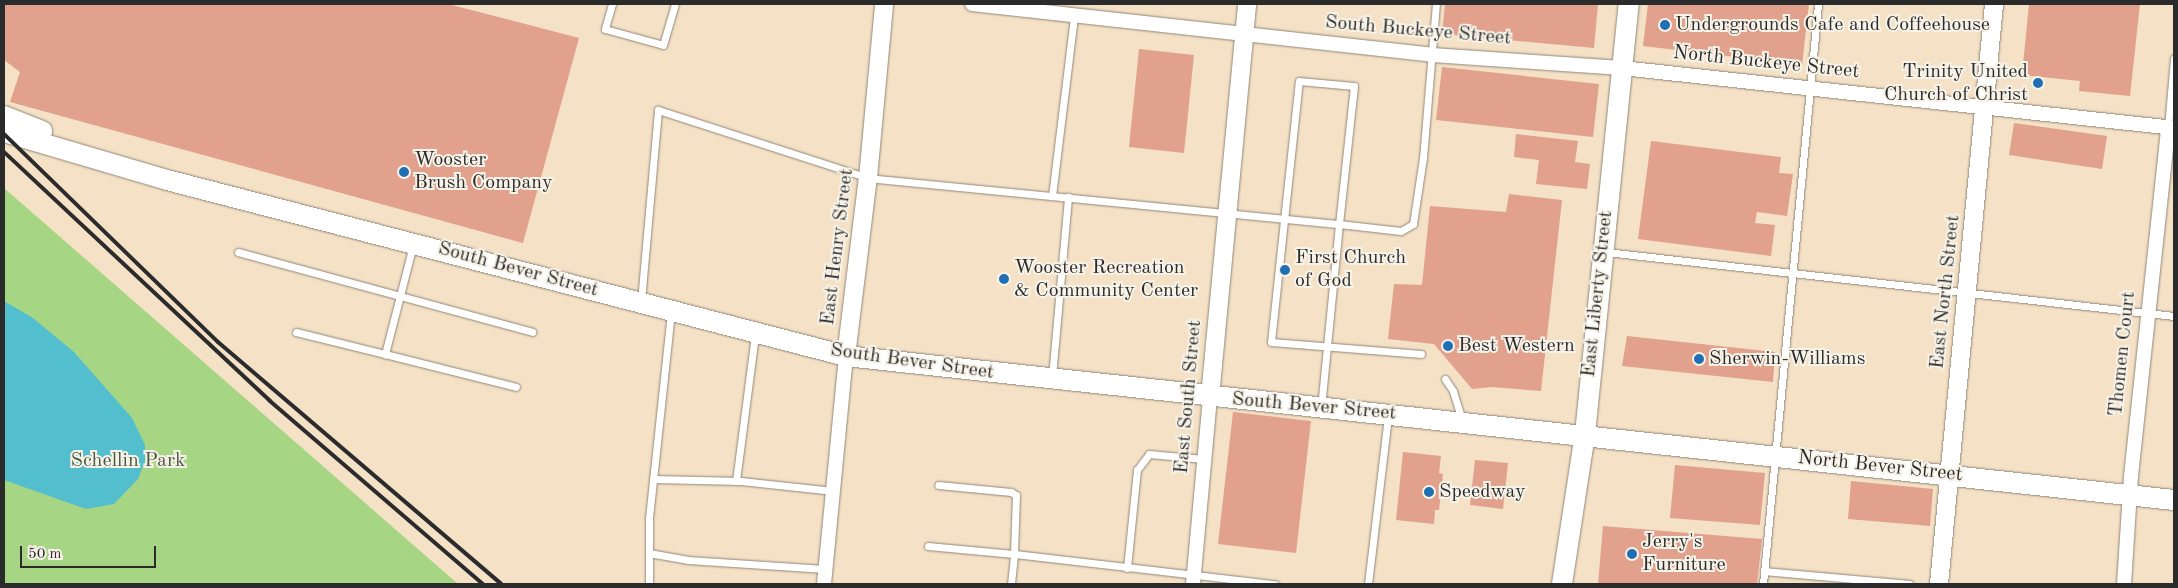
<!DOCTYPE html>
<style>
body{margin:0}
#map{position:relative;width:2178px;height:588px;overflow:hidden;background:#f4e1c6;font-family:"Old Standard TT",serif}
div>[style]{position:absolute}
.green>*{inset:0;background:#a6d583}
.water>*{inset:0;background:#53bfce}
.building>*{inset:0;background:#e1a18c}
.roads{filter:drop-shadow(0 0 1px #908678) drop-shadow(0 0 1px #908678)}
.service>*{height:7px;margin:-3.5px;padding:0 3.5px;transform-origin:3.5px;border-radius:3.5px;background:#fff}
.minor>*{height:14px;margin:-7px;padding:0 7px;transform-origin:7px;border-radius:7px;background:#fff}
.tertiary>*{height:18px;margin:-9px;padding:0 9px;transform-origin:9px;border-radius:9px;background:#fff}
.secondary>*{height:20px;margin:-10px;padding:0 10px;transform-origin:10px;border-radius:10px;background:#fff}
.rail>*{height:4px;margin:-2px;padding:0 2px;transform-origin:2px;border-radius:2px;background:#2b2b2b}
.dots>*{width:14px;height:14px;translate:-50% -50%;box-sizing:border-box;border:2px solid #f7f3e8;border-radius:50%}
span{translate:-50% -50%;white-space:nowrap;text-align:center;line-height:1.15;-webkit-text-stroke:4px #f7f3e8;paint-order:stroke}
.poi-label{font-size:20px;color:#2b2b2b}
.left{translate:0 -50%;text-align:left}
.right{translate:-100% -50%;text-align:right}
.street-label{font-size:20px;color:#2b2b2b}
.park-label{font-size:20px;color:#4a5641}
.frame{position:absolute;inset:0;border:5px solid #2b2b2b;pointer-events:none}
.scale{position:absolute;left:20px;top:546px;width:136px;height:22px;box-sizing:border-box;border:2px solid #2b2b2b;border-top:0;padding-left:6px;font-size:15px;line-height:18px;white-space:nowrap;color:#2b2b2b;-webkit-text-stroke:4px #f7f3e8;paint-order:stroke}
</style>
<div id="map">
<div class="green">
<div style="clip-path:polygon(4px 188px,458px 584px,4px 584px)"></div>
</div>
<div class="water">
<div style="clip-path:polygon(4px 301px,33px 318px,74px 352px,132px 418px,145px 445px,145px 461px,138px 479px,114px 504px,86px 509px,4px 480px)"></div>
</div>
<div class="building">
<div style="clip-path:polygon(4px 4px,448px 4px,579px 38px,523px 243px,10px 102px,20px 72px,4px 60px)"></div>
<div style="clip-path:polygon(1445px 4px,1598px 4px,1594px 48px,1442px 34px)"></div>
<div style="clip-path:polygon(1648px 4px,1809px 4px,1802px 65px,1643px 46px)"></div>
<div style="clip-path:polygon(2029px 4px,2140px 4px,2130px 96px,2079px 91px,2080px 81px,2022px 75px)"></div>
<div style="clip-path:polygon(1139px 49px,1194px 55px,1184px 153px,1129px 147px)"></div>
<div style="clip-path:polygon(1442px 67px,1599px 84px,1593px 137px,1436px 120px)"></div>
<div style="clip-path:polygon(2014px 123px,2107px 136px,2102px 169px,2009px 155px)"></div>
<div style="clip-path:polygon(1516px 134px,1578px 141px,1575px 162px,1590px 164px,1587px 189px,1536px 184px,1539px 160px,1514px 157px)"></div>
<div style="clip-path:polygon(1651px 141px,1781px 157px,1779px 173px,1793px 174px,1787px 216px,1757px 212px,1755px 223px,1775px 225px,1771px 256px,1638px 239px)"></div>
<div style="clip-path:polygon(1509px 194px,1562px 200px,1541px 391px,1491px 387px,1472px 389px,1434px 344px,1388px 339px,1394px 284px,1422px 285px,1430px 206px,1506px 212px)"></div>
<div style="clip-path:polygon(1627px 336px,1775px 352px,1773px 382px,1622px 366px)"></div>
<div style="clip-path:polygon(1233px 412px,1311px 421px,1296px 553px,1218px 544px)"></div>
<div style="clip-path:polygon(1403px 452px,1441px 456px,1439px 473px,1443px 474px,1439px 510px,1435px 510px,1434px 524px,1396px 520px)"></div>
<div style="clip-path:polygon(1475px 460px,1508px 463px,1503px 509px,1470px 505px)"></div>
<div style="clip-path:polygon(1675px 465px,1765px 473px,1760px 525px,1670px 518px)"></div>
<div style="clip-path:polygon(1851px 481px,1933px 489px,1930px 526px,1848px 519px)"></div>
<div style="clip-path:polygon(1603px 526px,1762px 539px,1757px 584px,1598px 584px)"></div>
</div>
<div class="roads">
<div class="service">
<div style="left:612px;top:4px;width:26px;rotate:106deg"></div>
<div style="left:605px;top:29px;width:60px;rotate:15.4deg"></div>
<div style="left:663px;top:45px;width:43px;rotate:-73.7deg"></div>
<div style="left:2168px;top:127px;width:69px;rotate:-85deg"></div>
<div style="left:1052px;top:196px;width:181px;rotate:-83deg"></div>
<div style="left:413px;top:245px;width:113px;rotate:104.4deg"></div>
<div style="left:385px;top:354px;width:135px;rotate:14.1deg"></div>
<div style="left:238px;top:252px;width:305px;rotate:15.2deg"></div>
<div style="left:1606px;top:252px;width:572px;rotate:6.43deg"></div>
<div style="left:641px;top:301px;width:192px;rotate:-84.9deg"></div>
<div style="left:658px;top:110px;width:221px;rotate:17.9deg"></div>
<div style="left:868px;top:178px;width:473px;rotate:5.6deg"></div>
<div style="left:1339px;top:224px;width:184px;rotate:95.6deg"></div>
<div style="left:296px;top:332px;width:92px;rotate:13.9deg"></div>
<div style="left:1421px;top:354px;width:150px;rotate:-175.4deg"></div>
<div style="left:1271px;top:342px;width:262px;rotate:-83.9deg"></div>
<div style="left:1299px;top:81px;width:55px;rotate:5.2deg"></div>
<div style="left:1354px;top:86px;width:139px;rotate:96.2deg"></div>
<div style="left:1339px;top:224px;width:62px;rotate:6.4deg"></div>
<div style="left:1401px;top:231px;width:14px;rotate:-30deg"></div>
<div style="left:1413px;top:224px;width:67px;rotate:-81.4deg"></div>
<div style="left:1423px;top:158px;width:155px;rotate:-85.2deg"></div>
<div style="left:1052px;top:377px;width:181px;rotate:-84.9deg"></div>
<div style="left:1445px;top:379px;width:14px;rotate:56deg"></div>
<div style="left:1453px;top:391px;width:31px;rotate:73deg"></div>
<div style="left:653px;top:479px;width:88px;rotate:1.3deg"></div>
<div style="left:741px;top:481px;width:93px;rotate:6.2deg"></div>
<div style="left:736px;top:481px;width:147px;rotate:-82.6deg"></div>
<div style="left:928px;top:546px;width:86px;rotate:5.3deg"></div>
<div style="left:1014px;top:554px;width:59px;rotate:-88.1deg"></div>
<div style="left:1016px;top:495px;width:6px;rotate:-149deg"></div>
<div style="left:1011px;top:492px;width:73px;rotate:-174.5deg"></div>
<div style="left:649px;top:553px;width:40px;rotate:10deg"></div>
<div style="left:688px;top:560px;width:137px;rotate:3.8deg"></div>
<div style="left:1127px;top:568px;width:99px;rotate:-84.2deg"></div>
<div style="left:1137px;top:470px;width:20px;rotate:-53deg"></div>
<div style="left:1149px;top:454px;width:55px;rotate:5.2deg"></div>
<div style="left:1764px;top:571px;width:146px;rotate:5.1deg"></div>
<div style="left:649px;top:584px;width:66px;rotate:-90deg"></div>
<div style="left:649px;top:518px;width:206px;rotate:-83.9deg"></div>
<div style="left:1011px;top:584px;width:30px;rotate:-84deg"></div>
<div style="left:1014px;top:554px;width:263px;rotate:6.6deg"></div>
<div style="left:1368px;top:584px;width:169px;rotate:-83.2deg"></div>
<div style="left:1763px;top:584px;width:583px;rotate:-84.58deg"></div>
</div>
<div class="minor">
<div style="left:972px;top:4px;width:463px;rotate:6.3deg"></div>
<div style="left:1432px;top:55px;width:190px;rotate:3.9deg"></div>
<div style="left:1622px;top:68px;width:555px;rotate:6.2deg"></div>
<div style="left:824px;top:584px;width:229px;rotate:-84.5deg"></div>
<div style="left:1193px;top:584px;width:188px;rotate:-84.8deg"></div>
<div style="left:2124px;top:584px;width:108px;rotate:-86.3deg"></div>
<div style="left:2131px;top:476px;width:351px;rotate:-83.9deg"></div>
</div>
<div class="tertiary">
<div style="left:846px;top:356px;width:179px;rotate:-83deg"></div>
<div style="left:868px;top:178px;width:175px;rotate:-84.7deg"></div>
<div style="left:1210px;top:397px;width:395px;rotate:-84.6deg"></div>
<div style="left:1939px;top:584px;width:583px;rotate:-84.58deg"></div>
</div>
<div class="secondary">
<div style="left:4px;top:116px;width:41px;rotate:21.5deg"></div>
<div style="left:4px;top:132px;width:170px;rotate:16.4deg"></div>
<div style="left:167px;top:180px;width:701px;rotate:14.53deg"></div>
<div style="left:846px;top:356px;width:1336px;rotate:6.19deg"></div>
<div style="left:1562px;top:584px;width:152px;rotate:-81.3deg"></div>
<div style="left:1585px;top:434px;width:432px;rotate:-84.2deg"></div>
</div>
</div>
<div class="rail">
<div style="left:4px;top:134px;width:298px;rotate:44.2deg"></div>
<div style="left:218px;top:342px;width:372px;rotate:40.5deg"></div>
<div style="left:4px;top:152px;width:364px;rotate:43.1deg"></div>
<div style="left:270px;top:401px;width:281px;rotate:40.7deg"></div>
</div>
<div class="dots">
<div style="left:1665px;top:25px;background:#1f6fb2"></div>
<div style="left:2038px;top:83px;background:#1f6fb2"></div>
<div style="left:404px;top:172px;background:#1f6fb2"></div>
<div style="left:1285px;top:270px;background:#1f6fb2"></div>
<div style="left:1004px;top:279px;background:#1f6fb2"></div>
<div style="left:1448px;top:346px;background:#1f6fb2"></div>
<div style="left:1699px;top:359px;background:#1f6fb2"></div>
<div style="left:1429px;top:492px;background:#1f6fb2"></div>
<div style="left:1632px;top:554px;background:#1f6fb2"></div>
</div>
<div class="poi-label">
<span class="left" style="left:1675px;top:25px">Undergrounds Cafe and Coffeehouse</span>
<span class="right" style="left:2028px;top:84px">Trinity United<br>Church of Christ</span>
<span class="left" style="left:414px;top:172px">Wooster<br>Brush Company</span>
<span class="left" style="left:1295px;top:270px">First Church<br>of God</span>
<span class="left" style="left:1014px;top:280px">Wooster Recreation<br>&amp; Community Center</span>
<span class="left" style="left:1458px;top:346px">Best Western</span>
<span class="left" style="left:1709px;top:359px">Sherwin-Williams</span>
<span class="left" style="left:1439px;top:492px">Speedway</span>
<span class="left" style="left:1642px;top:554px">Jerry's<br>Furniture</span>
</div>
<div class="street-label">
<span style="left:1418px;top:31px;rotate:5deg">South Buckeye Street</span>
<span style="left:1766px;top:63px;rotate:6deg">North Buckeye Street</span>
<span style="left:838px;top:247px;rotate:-83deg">East Henry Street</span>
<span style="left:518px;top:270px;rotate:15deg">South Bever Street</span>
<span style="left:1946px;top:292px;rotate:-84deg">East North Street</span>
<span style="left:1598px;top:294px;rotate:-84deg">East Liberty Street</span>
<span style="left:2123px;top:354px;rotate:-84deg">Thomen Court</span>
<span style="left:912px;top:362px;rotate:8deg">South Bever Street</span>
<span style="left:1189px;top:397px;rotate:-85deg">East South Street</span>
<span style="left:1314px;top:407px;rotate:5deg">South Bever Street</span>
<span style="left:1880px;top:467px;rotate:6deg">North Bever Street</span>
</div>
<div class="park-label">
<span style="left:128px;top:461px">Schellin Park</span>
</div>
<div class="frame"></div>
<div class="scale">50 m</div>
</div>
